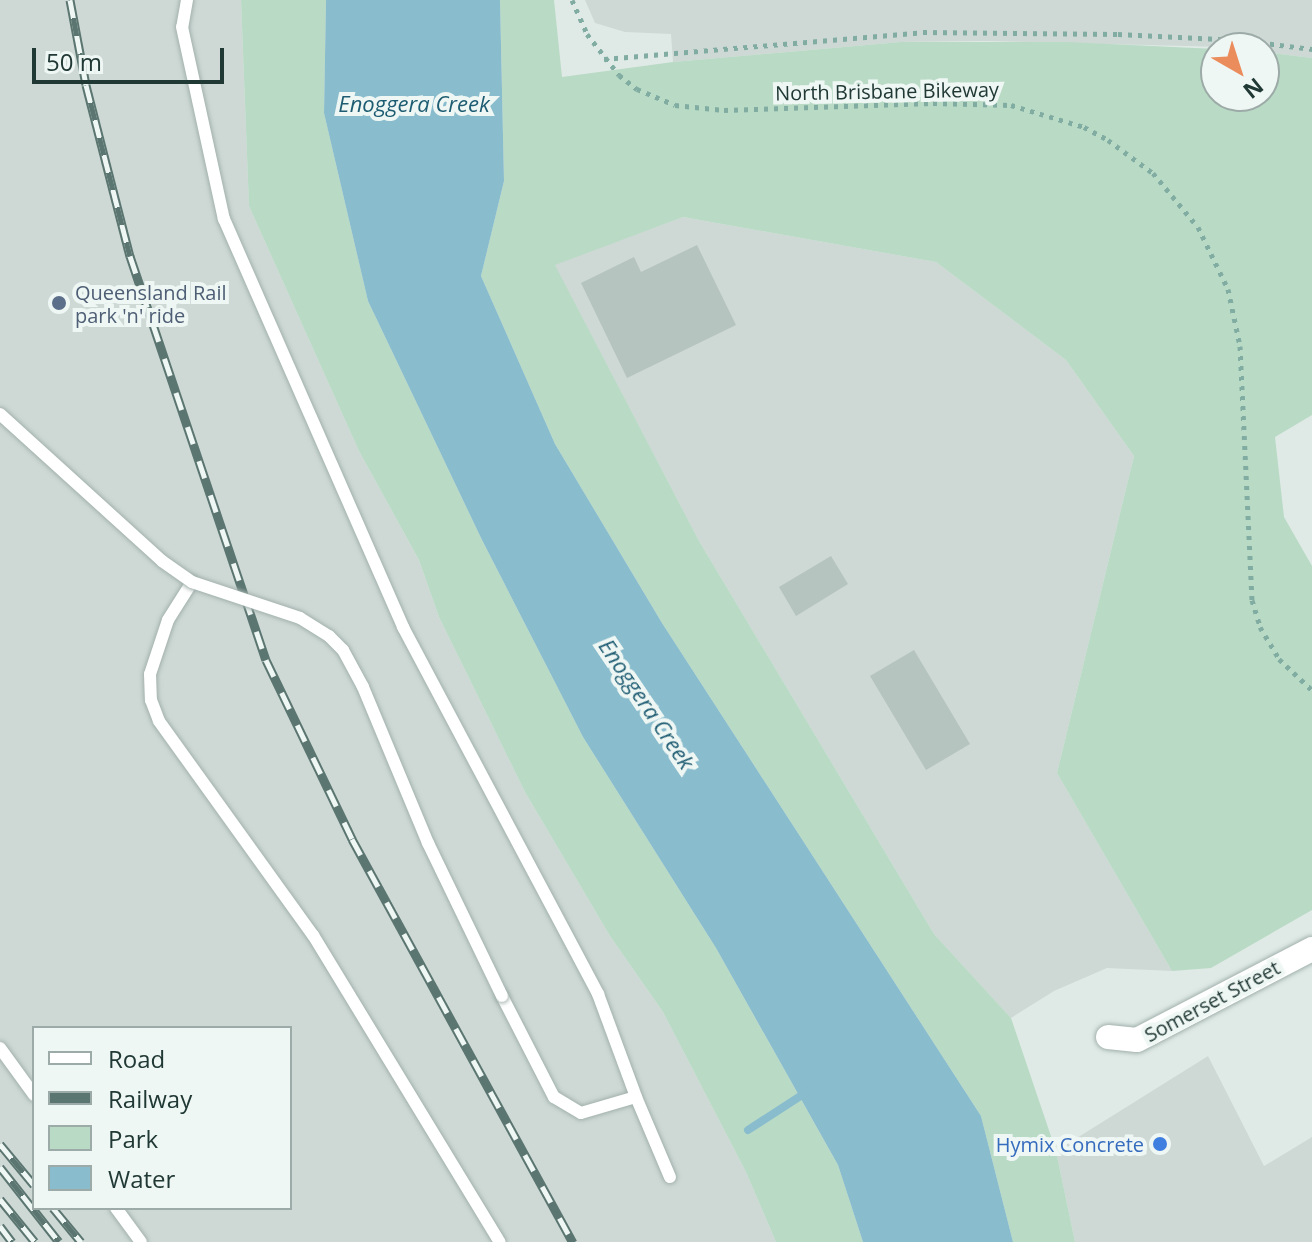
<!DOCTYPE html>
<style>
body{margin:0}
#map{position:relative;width:1312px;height:1242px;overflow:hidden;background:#dfeae6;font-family:"Open Sans",sans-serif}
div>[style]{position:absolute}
.built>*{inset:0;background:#ced9d5}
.green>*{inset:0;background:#b9dac5}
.water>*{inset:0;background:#89bccd}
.stream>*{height:8px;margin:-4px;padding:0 4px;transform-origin:4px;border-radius:4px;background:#89bccd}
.building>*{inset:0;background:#b5c4bf}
.path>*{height:5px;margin-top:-2.5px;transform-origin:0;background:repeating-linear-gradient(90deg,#81aca2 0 4px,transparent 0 10px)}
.roads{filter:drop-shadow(0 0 2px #a2b1ad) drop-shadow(0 0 2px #a2b1ad)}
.lane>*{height:12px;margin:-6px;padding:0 6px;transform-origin:6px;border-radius:6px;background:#fff}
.street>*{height:24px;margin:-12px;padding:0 12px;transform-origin:12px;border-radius:12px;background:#fff}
.rail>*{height:9px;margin-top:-4.5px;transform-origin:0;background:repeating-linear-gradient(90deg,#eff7f4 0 18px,#5b7570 0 36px);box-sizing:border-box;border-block:2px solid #5b7570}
.bridges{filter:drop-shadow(0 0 2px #a2b1ad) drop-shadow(0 0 2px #a2b1ad)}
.lane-bridge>*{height:12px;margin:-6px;padding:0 6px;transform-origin:6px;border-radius:6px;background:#fff}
.dots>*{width:22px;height:22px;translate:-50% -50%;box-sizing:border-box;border:4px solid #eff7f4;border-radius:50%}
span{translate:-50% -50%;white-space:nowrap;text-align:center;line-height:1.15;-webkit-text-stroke:8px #eff7f4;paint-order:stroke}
.street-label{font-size:20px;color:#213935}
.service-label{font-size:20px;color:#4e5e75}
.left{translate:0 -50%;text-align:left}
.shop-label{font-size:20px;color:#366cbe}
.right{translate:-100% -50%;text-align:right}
.water-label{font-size:22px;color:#1e5c72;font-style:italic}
.legend{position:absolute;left:32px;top:1026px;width:260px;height:184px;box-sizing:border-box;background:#eff7f4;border:2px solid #9daba8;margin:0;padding:10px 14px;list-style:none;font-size:24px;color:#213935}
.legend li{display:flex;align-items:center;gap:16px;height:40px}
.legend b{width:40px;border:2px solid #9daba8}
.north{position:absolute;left:1200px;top:32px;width:80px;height:80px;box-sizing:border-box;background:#eff7f4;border:2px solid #9daba8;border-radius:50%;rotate:141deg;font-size:22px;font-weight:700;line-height:32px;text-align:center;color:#213935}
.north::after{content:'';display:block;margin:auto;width:28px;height:36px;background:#eb8c5c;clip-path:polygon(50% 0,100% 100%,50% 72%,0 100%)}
.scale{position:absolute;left:32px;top:48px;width:192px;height:36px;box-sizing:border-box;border:4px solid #213935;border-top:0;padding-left:10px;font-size:24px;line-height:28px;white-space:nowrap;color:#213935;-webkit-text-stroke:6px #eff7f4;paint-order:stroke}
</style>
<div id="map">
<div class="built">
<div style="clip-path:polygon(evenodd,0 0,241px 0,249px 206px,359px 451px,419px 560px,439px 617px,525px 792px,610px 936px,663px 1012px,746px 1172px,776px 1242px,0 1242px,0 0,34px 1028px,290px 1028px,290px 1208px,34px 1208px,34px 1028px)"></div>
<div style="clip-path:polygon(585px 0,1312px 0,1312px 58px,1264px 52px,1264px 48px,984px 41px,901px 42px,673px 62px,671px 34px,625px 32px,595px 23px)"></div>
<div style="clip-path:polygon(683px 217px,936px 262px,1066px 360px,1134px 456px,1057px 773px,1172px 971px,1107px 968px,1054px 991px,1011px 1018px,934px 934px,699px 541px,554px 264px)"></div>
<div style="clip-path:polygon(1208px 1056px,1264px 1166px,1312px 1137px,1312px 1242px,1075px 1242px,1056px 1151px)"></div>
</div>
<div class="green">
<div style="clip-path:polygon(241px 0,326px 0,324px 113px,368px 301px,482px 540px,583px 737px,716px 948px,838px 1165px,863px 1242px,776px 1242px,746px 1172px,663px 1012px,610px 936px,525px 792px,439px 617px,419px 560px,359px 451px,249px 206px)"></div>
<div style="clip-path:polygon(500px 0,554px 0,562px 77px,673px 62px,901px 42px,1067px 42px,1216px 49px,1216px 96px,1264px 96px,1264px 52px,1312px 58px,1312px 415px,1275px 437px,1284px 517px,1312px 566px,1312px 910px,1211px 968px,1172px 971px,1057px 773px,1134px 456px,1066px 360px,936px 262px,683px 217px,555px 265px,699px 541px,934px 934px,1011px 1018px,1056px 1151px,1075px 1242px,1013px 1242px,981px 1116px,662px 623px,555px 444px,481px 276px,504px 181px)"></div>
</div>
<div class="water">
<div style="clip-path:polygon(326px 0,500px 0,504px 181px,481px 276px,555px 444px,662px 623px,981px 1116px,1013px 1242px,863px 1242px,838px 1165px,716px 948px,583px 737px,482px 540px,368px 301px,324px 113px)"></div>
</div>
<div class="stream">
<div style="left:748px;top:1130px;width:72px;rotate:-33deg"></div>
</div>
<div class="building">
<div style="clip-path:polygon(697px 245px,736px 325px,627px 378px,581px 283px,634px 257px,641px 272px)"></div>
<div style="clip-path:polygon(831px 556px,848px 584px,796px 616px,779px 587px)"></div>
<div style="clip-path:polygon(914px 650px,970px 744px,926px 770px,870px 676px)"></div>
</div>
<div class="path">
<div style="left:572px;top:0;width:37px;rotate:66deg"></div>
<div style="left:587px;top:34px;width:52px;rotate:52deg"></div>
<div style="left:619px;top:75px;width:23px;rotate:38deg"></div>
<div style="left:637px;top:89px;width:41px;rotate:22.8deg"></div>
<div style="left:675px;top:105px;width:49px;rotate:5.8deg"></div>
<div style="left:724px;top:110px;width:209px;rotate:-1.9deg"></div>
<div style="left:933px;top:103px;width:78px;rotate:1.5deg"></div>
<div style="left:1011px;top:105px;width:76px;rotate:16.8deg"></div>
<div style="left:1084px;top:127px;width:27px;rotate:28deg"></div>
<div style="left:1108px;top:140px;width:56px;rotate:36.3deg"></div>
<div style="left:1153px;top:173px;width:70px;rotate:50.2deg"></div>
<div style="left:1198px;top:227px;width:69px;rotate:64.2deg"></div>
<div style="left:1228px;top:289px;width:58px;rotate:78.1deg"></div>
<div style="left:1240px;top:346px;width:254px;rotate:87.3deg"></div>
<div style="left:1252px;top:600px;width:28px;rotate:73deg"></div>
<div style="left:1260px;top:627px;width:37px;rotate:59deg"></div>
<div style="left:1279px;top:659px;width:45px;rotate:43.2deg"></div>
<div style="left:604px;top:59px;width:320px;rotate:-4.8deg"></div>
<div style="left:923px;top:32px;width:195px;rotate:0.6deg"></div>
<div style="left:1118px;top:34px;width:122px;rotate:2.8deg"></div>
<div style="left:1240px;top:40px;width:73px;rotate:7.1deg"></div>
</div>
<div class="roads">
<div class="lane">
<div style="left:187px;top:0;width:27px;rotate:100deg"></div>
<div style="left:182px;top:27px;width:197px;rotate:77.7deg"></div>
<div style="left:224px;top:219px;width:446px;rotate:66.3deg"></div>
<div style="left:403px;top:627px;width:416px;rotate:62deg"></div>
<div style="left:598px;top:994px;width:110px;rotate:69.7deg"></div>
<div style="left:192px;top:582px;width:45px;rotate:122.3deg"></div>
<div style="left:168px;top:620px;width:57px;rotate:108.4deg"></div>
<div style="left:150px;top:674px;width:26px;rotate:88deg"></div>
<div style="left:151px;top:700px;width:22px;rotate:69deg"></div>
<div style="left:159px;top:721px;width:264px;rotate:54.3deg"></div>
<div style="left:313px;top:935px;width:359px;rotate:58.7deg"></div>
<div style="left:502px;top:996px;width:114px;rotate:62.8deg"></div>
<div style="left:554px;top:1097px;width:31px;rotate:31deg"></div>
<div style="left:581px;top:1113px;width:57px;rotate:-16.2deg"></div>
<div style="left:636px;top:1097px;width:87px;rotate:67deg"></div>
<div style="left:0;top:1048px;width:58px;rotate:54.1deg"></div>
<div style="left:116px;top:1208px;width:42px;rotate:53.7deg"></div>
</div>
<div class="street">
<div style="left:1108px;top:1037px;width:29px;rotate:6deg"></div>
<div style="left:1137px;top:1040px;width:197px;rotate:-27.5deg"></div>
</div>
</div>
<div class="rail">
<div style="left:70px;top:0;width:86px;rotate:79.3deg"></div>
<div style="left:86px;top:85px;width:177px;rotate:75.6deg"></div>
<div style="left:130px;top:256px;width:426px;rotate:71.4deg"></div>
<div style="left:266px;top:660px;width:199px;rotate:64.3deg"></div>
<div style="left:352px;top:839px;width:460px;rotate:61.3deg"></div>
<div style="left:0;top:1144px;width:53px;rotate:50.3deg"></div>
<div style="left:0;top:1167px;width:95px;rotate:51.8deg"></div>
<div style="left:0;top:1199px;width:55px;rotate:50.9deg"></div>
<div style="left:53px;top:1208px;width:44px;rotate:50.5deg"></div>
<div style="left:0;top:1226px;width:20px;rotate:53deg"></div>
</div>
<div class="bridges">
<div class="lane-bridge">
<div style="left:0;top:414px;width:219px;rotate:42.2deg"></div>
<div style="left:162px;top:561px;width:37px;rotate:35deg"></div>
<div style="left:192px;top:582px;width:114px;rotate:18.4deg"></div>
<div style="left:300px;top:618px;width:34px;rotate:32deg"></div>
<div style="left:329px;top:636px;width:20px;rotate:45deg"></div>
<div style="left:343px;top:650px;width:42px;rotate:61.6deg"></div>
<div style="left:363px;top:687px;width:169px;rotate:67.4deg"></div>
<div style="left:428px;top:843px;width:170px;rotate:64.2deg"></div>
</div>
</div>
<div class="dots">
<div style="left:59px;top:303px;background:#5c6f8a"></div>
<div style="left:1160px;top:1144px;background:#3f7fe0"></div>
</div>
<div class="street-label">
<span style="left:887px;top:91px;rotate:-1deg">North Brisbane Bikeway</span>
<span style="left:1212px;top:1001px;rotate:-28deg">Somerset Street</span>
</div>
<div class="service-label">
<span class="left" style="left:75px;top:304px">Queensland Rail<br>park 'n' ride</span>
</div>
<div class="shop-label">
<span class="right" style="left:1144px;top:1144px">Hymix Concrete</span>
</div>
<div class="water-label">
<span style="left:414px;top:104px">Enoggera Creek</span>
<span style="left:647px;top:704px;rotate:56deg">Enoggera Creek</span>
</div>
<ul class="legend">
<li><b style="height:10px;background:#fff"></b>Road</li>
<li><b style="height:10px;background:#5b7570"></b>Railway</li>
<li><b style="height:22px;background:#b9dac5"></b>Park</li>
<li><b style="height:22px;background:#89bccd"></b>Water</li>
</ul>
<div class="north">N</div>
<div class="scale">50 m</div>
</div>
